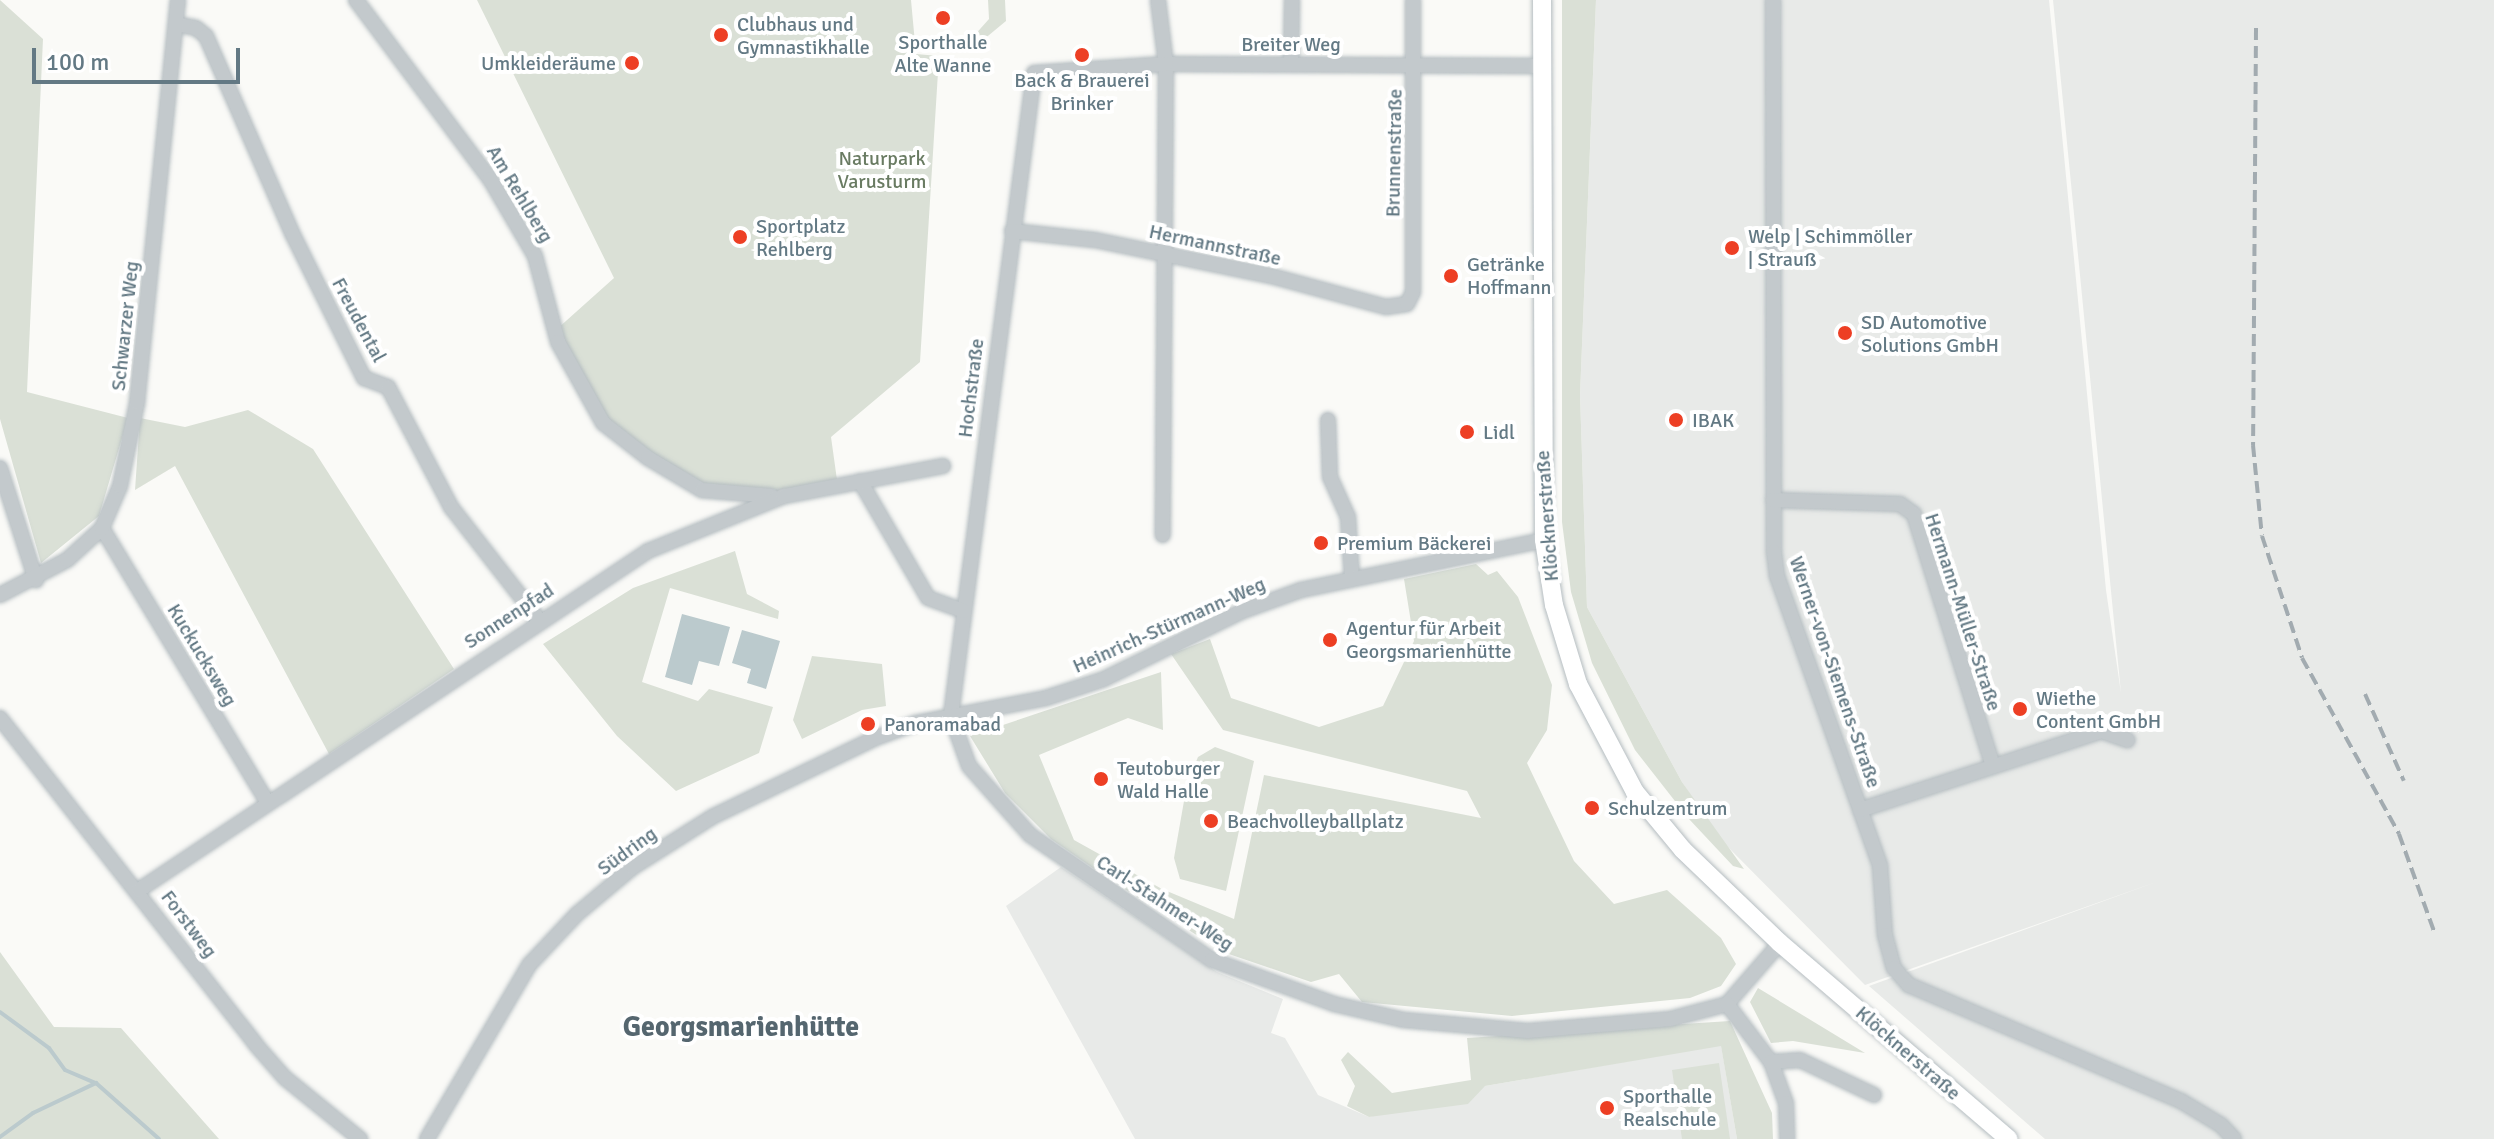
<!DOCTYPE html>
<meta charset="utf-8">
<style>
body{margin:0}
#map{position:relative;width:2494px;height:1139px;overflow:hidden;background:#fafaf7;font-family:Signika,sans-serif}
div>[style]{position:absolute}
.built>*{inset:0;background:#e8eae8}
.green>*{inset:0;background:#dae0d6}
.water>*{inset:0;background:#bbcacd}
.stream>*{height:4px;margin:-2px;padding:0 2px;transform-origin:2px;border-radius:2px;background:#bbcacd}
.roads{filter:drop-shadow(0 0 2px #b5bdc1) drop-shadow(0 0 2px #b5bdc1)}
.street>*{height:14px;margin:-7px;padding:0 7px;transform-origin:7px;border-radius:7px;background:#c3c9cc}
.secondary>*{height:18px;margin:-9px;padding:0 9px;transform-origin:9px;border-radius:9px;background:#fff}
.rail>*{height:4px;margin-top:-2px;transform-origin:0;background:repeating-linear-gradient(90deg,#a2abb0 0 12px,transparent 0 18px)}
.dots>*{width:22px;height:22px;translate:-50% -50%;box-sizing:border-box;border:4px solid #fff;border-radius:50%}
span{translate:-50% -50%;white-space:nowrap;text-align:center;line-height:1.15;-webkit-text-stroke:8px #fff;paint-order:stroke}
.poi-label{font-size:20px;color:#637984}
.left{translate:0 -50%;text-align:left}
.right{translate:-100% -50%;text-align:right}
.street-label{font-size:20px;color:#637984}
.park-label{font-size:20px;color:#697b62}
.district-label{font-size:28px;color:#55666f;font-weight:700}
.scale{position:absolute;left:32px;top:48px;width:208px;height:36px;box-sizing:border-box;border:4px solid #637984;border-top:0;padding-left:10px;font-size:24px;line-height:28px;white-space:nowrap;color:#637984;-webkit-text-stroke:6px #fff;paint-order:stroke}
</style>
<div id="map">
<div class="built">
<div style="clip-path:polygon(1596px 0,2049px 0,2106px 590px,2121px 693px,2053px 0,2494px 0,2494px 1139px,2045px 1139px,1869px 986px,2159px 881px,1865px 985px,1720px 839px,1682px 782px,1587px 607px,1580px 395px)"></div>
<div style="clip-path:polygon(1061px 867px,1217px 972px,1283px 999px,1271px 1033px,1285px 1038px,1318px 1095px,1369px 1117px,1485px 1086px,1721px 1045px,1737px 1139px,1135px 1139px,1006px 906px)"></div>
</div>
<div class="green">
<div style="clip-path:polygon(0 0,43px 39px,27px 392px,128px 418px,99px 516px,41px 563px,0 419px)"></div>
<div style="clip-path:polygon(477px 0,911px 0,916px 54px,939px 56px,920px 362px,831px 437px,837px 480px,784px 496px,702px 490px,603px 423px,557px 329px,614px 278px)"></div>
<div style="clip-path:polygon(988px 0,1005px 0,1006px 21px,977px 45px,972px 38px,989px 19px)"></div>
<div style="clip-path:polygon(1562px 0,1596px 0,1580px 395px,1587px 607px,1682px 782px,1744px 869px,1733px 866px,1689px 819px,1635px 750px,1592px 663px,1571px 592px,1562px 522px)"></div>
<div style="clip-path:polygon(248px 410px,313px 449px,454px 669px,329px 754px,175px 466px,135px 490px,140px 418px,185px 427px)"></div>
<div style="clip-path:polygon(735px 551px,747px 594px,779px 611px,778px 619px,670px 588px,642px 682px,698px 701px,709px 689px,773px 707px,759px 753px,676px 791px,617px 736px,543px 644px,633px 588px)"></div>
<div style="clip-path:polygon(1476px 564px,1488px 575px,1497px 571px,1518px 597px,1552px 685px,1547px 730px,1527px 763px,1574px 861px,1614px 904px,1667px 890px,1721px 938px,1736px 964px,1721px 986px,1690px 998px,1512px 1016px,1362px 1002px,1339px 974px,1311px 982px,1223px 952px,1103px 875px,1051px 839px,1005px 793px,970px 736px,1161px 672px,1163px 730px,1128px 718px,1039px 755px,1074px 840px,1162px 889px,1234px 919px,1264px 775px,1481px 818px,1467px 791px,1223px 730px,1171px 654px,1210px 639px,1231px 698px,1319px 727px,1383px 706px,1414px 641px,1404px 579px)"></div>
<div style="clip-path:polygon(812px 656px,882px 664px,886px 706px,862px 710px,802px 739px,793px 720px)"></div>
<div style="clip-path:polygon(1215px 747px,1254px 761px,1226px 891px,1180px 879px,1174px 858px,1187px 784px,1198px 757px)"></div>
<div style="clip-path:polygon(0 952px,54px 1027px,121px 1028px,219px 1139px,0 1139px)"></div>
<div style="clip-path:polygon(1758px 988px,1865px 1053px,1793px 1041px,1771px 1043px,1750px 1002px)"></div>
<div style="clip-path:polygon(1730px 1021px,1772px 1113px,1773px 1139px,1737px 1139px,1721px 1046px,1485px 1086px,1468px 1104px,1369px 1117px,1347px 1106px,1355px 1086px,1341px 1060px,1348px 1052px,1392px 1093px,1471px 1080px,1467px 1038px)"></div>
<div style="clip-path:polygon(1719px 1063px,1730px 1139px,1682px 1139px,1672px 1070px)"></div>
</div>
<div class="water">
<div style="clip-path:polygon(682px 614px,730px 627px,719px 666px,699px 661px,692px 685px,665px 677px)"></div>
<div style="clip-path:polygon(742px 630px,780px 641px,766px 689px,747px 683px,751px 669px,732px 663px)"></div>
</div>
<div class="stream">
<div style="left:0;top:1012px;width:61px;rotate:36.3deg"></div>
<div style="left:49px;top:1048px;width:27px;rotate:54deg"></div>
<div style="left:65px;top:1070px;width:34px;rotate:23deg"></div>
<div style="left:0;top:1137px;width:41px;rotate:-36deg"></div>
<div style="left:33px;top:1113px;width:70px;rotate:-25.5deg"></div>
<div style="left:96px;top:1083px;width:84px;rotate:41.6deg"></div>
</div>
<div class="roads">
<div class="street">
<div style="left:356px;top:0;width:224px;rotate:53.2deg"></div>
<div style="left:490px;top:179px;width:89px;rotate:59.7deg"></div>
<div style="left:535px;top:256px;width:89px;rotate:75deg"></div>
<div style="left:558px;top:342px;width:93px;rotate:60.9deg"></div>
<div style="left:603px;top:423px;width:57px;rotate:37.9deg"></div>
<div style="left:648px;top:458px;width:63px;rotate:30.7deg"></div>
<div style="left:702px;top:490px;width:70px;rotate:4.9deg"></div>
<div style="left:1158px;top:0;width:64px;rotate:82.9deg"></div>
<div style="left:1166px;top:64px;width:471px;rotate:90.4deg"></div>
<div style="left:1773px;top:0;width:552px;rotate:89.9deg"></div>
<div style="left:1774px;top:552px;width:24px;rotate:83deg"></div>
<div style="left:1777px;top:576px;width:308px;rotate:70.4deg"></div>
<div style="left:1880px;top:866px;width:69px;rotate:85.9deg"></div>
<div style="left:1885px;top:935px;width:34px;rotate:75deg"></div>
<div style="left:1894px;top:968px;width:23px;rotate:49deg"></div>
<div style="left:1909px;top:985px;width:296px;rotate:23.1deg"></div>
<div style="left:2181px;top:1101px;width:47px;rotate:31deg"></div>
<div style="left:2221px;top:1125px;width:19px;rotate:47deg"></div>
<div style="left:176px;top:24px;width:20px;rotate:11deg"></div>
<div style="left:196px;top:28px;width:13px;rotate:39deg"></div>
<div style="left:206px;top:36px;width:217px;rotate:66.4deg"></div>
<div style="left:293px;top:235px;width:160px;rotate:63.6deg"></div>
<div style="left:364px;top:378px;width:26px;rotate:21deg"></div>
<div style="left:388px;top:387px;width:136px;rotate:62.3deg"></div>
<div style="left:451px;top:507px;width:143px;rotate:52.1deg"></div>
<div style="left:1291px;top:64px;width:64px;rotate:-89.1deg"></div>
<div style="left:1542px;top:66px;width:376px;rotate:-179.7deg"></div>
<div style="left:1166px;top:64px;width:132px;rotate:176.1deg"></div>
<div style="left:1034px;top:73px;width:648px;rotate:97.36deg"></div>
<div style="left:951px;top:716px;width:53px;rotate:70.2deg"></div>
<div style="left:969px;top:766px;width:92px;rotate:48.5deg"></div>
<div style="left:1030px;top:835px;width:221px;rotate:34.5deg"></div>
<div style="left:1212px;top:960px;width:130px;rotate:19.8deg"></div>
<div style="left:1334px;top:1004px;width:72px;rotate:12.9deg"></div>
<div style="left:1404px;top:1020px;width:124px;rotate:5.1deg"></div>
<div style="left:1528px;top:1031px;width:143px;rotate:-4.8deg"></div>
<div style="left:1670px;top:1019px;width:59px;rotate:-14.7deg"></div>
<div style="left:1727px;top:1004px;width:81px;rotate:-49deg"></div>
<div style="left:1012px;top:231px;width:83px;rotate:6.2deg"></div>
<div style="left:1095px;top:240px;width:184px;rotate:11.6deg"></div>
<div style="left:1275px;top:277px;width:115px;rotate:15.1deg"></div>
<div style="left:1386px;top:307px;width:21px;rotate:-8deg"></div>
<div style="left:1407px;top:304px;width:13px;rotate:-63deg"></div>
<div style="left:1413px;top:292px;width:292px;rotate:-90deg"></div>
<div style="left:1328px;top:420px;width:57px;rotate:88deg"></div>
<div style="left:1330px;top:477px;width:44px;rotate:65.8deg"></div>
<div style="left:1348px;top:517px;width:62px;rotate:86.3deg"></div>
<div style="left:0;top:468px;width:118px;rotate:72.2deg"></div>
<div style="left:860px;top:481px;width:135px;rotate:59.8deg"></div>
<div style="left:928px;top:598px;width:38px;rotate:20deg"></div>
<div style="left:1773px;top:500px;width:127px;rotate:1.8deg"></div>
<div style="left:1900px;top:504px;width:17px;rotate:36deg"></div>
<div style="left:1914px;top:514px;width:264px;rotate:72.6deg"></div>
<div style="left:102px;top:528px;width:320px;rotate:58.9deg"></div>
<div style="left:0;top:595px;width:76px;rotate:-27.6deg"></div>
<div style="left:67px;top:560px;width:47px;rotate:-42.4deg"></div>
<div style="left:102px;top:528px;width:46px;rotate:-66.8deg"></div>
<div style="left:120px;top:486px;width:85px;rotate:-78.4deg"></div>
<div style="left:137px;top:403px;width:405px;rotate:-84.2deg"></div>
<div style="left:0;top:718px;width:415px;rotate:51.9deg"></div>
<div style="left:256px;top:1045px;width:44px;rotate:48.7deg"></div>
<div style="left:285px;top:1078px;width:97px;rotate:39.1deg"></div>
<div style="left:1860px;top:810px;width:254px;rotate:-18.1deg"></div>
<div style="left:2101px;top:731px;width:28px;rotate:19deg"></div>
<div style="left:139px;top:890px;width:612px;rotate:-33.66deg"></div>
<div style="left:648px;top:551px;width:147px;rotate:-22deg"></div>
<div style="left:784px;top:496px;width:162px;rotate:-10.7deg"></div>
<div style="left:1727px;top:1004px;width:73px;rotate:52.8deg"></div>
<div style="left:1771px;top:1062px;width:44px;rotate:69.9deg"></div>
<div style="left:1786px;top:1103px;width:36px;rotate:88deg"></div>
<div style="left:1771px;top:1062px;width:29px;rotate:-4deg"></div>
<div style="left:1800px;top:1060px;width:82px;rotate:25.3deg"></div>
<div style="left:427px;top:1139px;width:202px;rotate:-59.6deg"></div>
<div style="left:529px;top:965px;width:70px;rotate:-46.7deg"></div>
<div style="left:577px;top:914px;width:73px;rotate:-40deg"></div>
<div style="left:633px;top:867px;width:93px;rotate:-32.3deg"></div>
<div style="left:712px;top:817px;width:179px;rotate:-25.8deg"></div>
<div style="left:873px;top:739px;width:46px;rotate:-20.4deg"></div>
<div style="left:916px;top:723px;width:132px;rotate:-10.9deg"></div>
<div style="left:1046px;top:698px;width:61px;rotate:-18.1deg"></div>
<div style="left:1104px;top:679px;width:155px;rotate:-26.1deg"></div>
<div style="left:1243px;top:611px;width:62px;rotate:-19.9deg"></div>
<div style="left:1301px;top:590px;width:248px;rotate:-11.6deg"></div>
</div>
<div class="secondary">
<div style="left:1542px;top:0;width:540px;rotate:89.79deg"></div>
<div style="left:1544px;top:540px;width:66px;rotate:81.3deg"></div>
<div style="left:1554px;top:605px;width:83px;rotate:73.1deg"></div>
<div style="left:1578px;top:684px;width:122px;rotate:62.2deg"></div>
<div style="left:1635px;top:792px;width:75px;rotate:50.4deg"></div>
<div style="left:1683px;top:850px;width:134px;rotate:43.8deg"></div>
<div style="left:1780px;top:943px;width:301px;rotate:40.6deg"></div>
</div>
</div>
<div class="rail">
<div style="left:2256px;top:28px;width:417px;rotate:90.4deg"></div>
<div style="left:2253px;top:445px;width:91px;rotate:84.4deg"></div>
<div style="left:2262px;top:536px;width:128px;rotate:71.8deg"></div>
<div style="left:2302px;top:658px;width:201px;rotate:61.1deg"></div>
<div style="left:2399px;top:834px;width:106px;rotate:70.2deg"></div>
<div style="left:2365px;top:694px;width:95px;rotate:65.9deg"></div>
</div>
<div class="dots">
<div style="left:943px;top:18px;background:#ed3f24"></div>
<div style="left:721px;top:35px;background:#ed3f24"></div>
<div style="left:1082px;top:55px;background:#ed3f24"></div>
<div style="left:632px;top:63px;background:#ed3f24"></div>
<div style="left:740px;top:237px;background:#ed3f24"></div>
<div style="left:1732px;top:248px;background:#ed3f24"></div>
<div style="left:1451px;top:276px;background:#ed3f24"></div>
<div style="left:1845px;top:333px;background:#ed3f24"></div>
<div style="left:1676px;top:420px;background:#ed3f24"></div>
<div style="left:1467px;top:432px;background:#ed3f24"></div>
<div style="left:1321px;top:543px;background:#ed3f24"></div>
<div style="left:1330px;top:640px;background:#ed3f24"></div>
<div style="left:2020px;top:709px;background:#ed3f24"></div>
<div style="left:868px;top:724px;background:#ed3f24"></div>
<div style="left:1101px;top:779px;background:#ed3f24"></div>
<div style="left:1592px;top:808px;background:#ed3f24"></div>
<div style="left:1211px;top:821px;background:#ed3f24"></div>
<div style="left:1607px;top:1108px;background:#ed3f24"></div>
</div>
<div class="poi-label">
<span class="left" style="left:737px;top:36px">Clubhaus und<br>Gymnastikhalle</span>
<span style="left:943px;top:54px">Sporthalle<br>Alte Wanne</span>
<span class="right" style="left:616px;top:63px">Umkleideräume</span>
<span style="left:1082px;top:92px">Back &amp; Brauerei<br>Brinker</span>
<span class="left" style="left:756px;top:238px">Sportplatz<br>Rehlberg</span>
<span class="left" style="left:1748px;top:248px">Welp | Schimmöller<br>| Strauß</span>
<span class="left" style="left:1467px;top:276px">Getränke<br>Hoffmann</span>
<span class="left" style="left:1861px;top:334px">SD Automotive<br>Solutions GmbH</span>
<span class="left" style="left:1692px;top:420px">IBAK</span>
<span class="left" style="left:1483px;top:432px">Lidl</span>
<span class="left" style="left:1337px;top:543px">Premium Bäckerei</span>
<span class="left" style="left:1346px;top:640px">Agentur für Arbeit<br>Georgsmarienhütte</span>
<span class="left" style="left:2036px;top:710px">Wiethe<br>Content GmbH</span>
<span class="left" style="left:884px;top:724px">Panoramabad</span>
<span class="left" style="left:1117px;top:780px">Teutoburger<br>Wald Halle</span>
<span class="left" style="left:1608px;top:808px">Schulzentrum</span>
<span class="left" style="left:1227px;top:821px">Beachvolleyballplatz</span>
<span class="left" style="left:1623px;top:1108px">Sporthalle<br>Realschule</span>
</div>
<div class="street-label">
<span style="left:1291px;top:44px">Breiter Weg</span>
<span style="left:1394px;top:153px;rotate:-89deg">Brunnenstraße</span>
<span style="left:520px;top:194px;rotate:59deg">Am Rehlberg</span>
<span style="left:1215px;top:245px;rotate:12deg">Hermannstraße</span>
<span style="left:359px;top:320px;rotate:62deg">Freudental</span>
<span style="left:125px;top:326px;rotate:-84deg">Schwarzer Weg</span>
<span style="left:971px;top:388px;rotate:-83deg">Hochstraße</span>
<span style="left:1547px;top:516px;rotate:-94deg">Klöcknerstraße</span>
<span style="left:1963px;top:612px;rotate:72deg">Hermann-Müller-Straße</span>
<span style="left:509px;top:616px;rotate:-33deg">Sonnenpfad</span>
<span style="left:1169px;top:625px;rotate:-24deg">Heinrich-Stürmann-Weg</span>
<span style="left:202px;top:655px;rotate:59deg">Kuckucksweg</span>
<span style="left:1835px;top:672px;rotate:71deg">Werner-von-Siemens-Straße</span>
<span style="left:627px;top:851px;rotate:-36deg">Südring</span>
<span style="left:1165px;top:903px;rotate:33deg">Carl-Stahmer-Weg</span>
<span style="left:189px;top:924px;rotate:53deg">Forstweg</span>
<span style="left:1908px;top:1053px;rotate:41deg">Klöcknerstraße</span>
</div>
<div class="park-label">
<span style="left:882px;top:170px">Naturpark<br>Varusturm</span>
</div>
<div class="district-label">
<span style="left:741px;top:1027px">Georgsmarienhütte</span>
</div>
<div class="scale">100 m</div>
</div>
